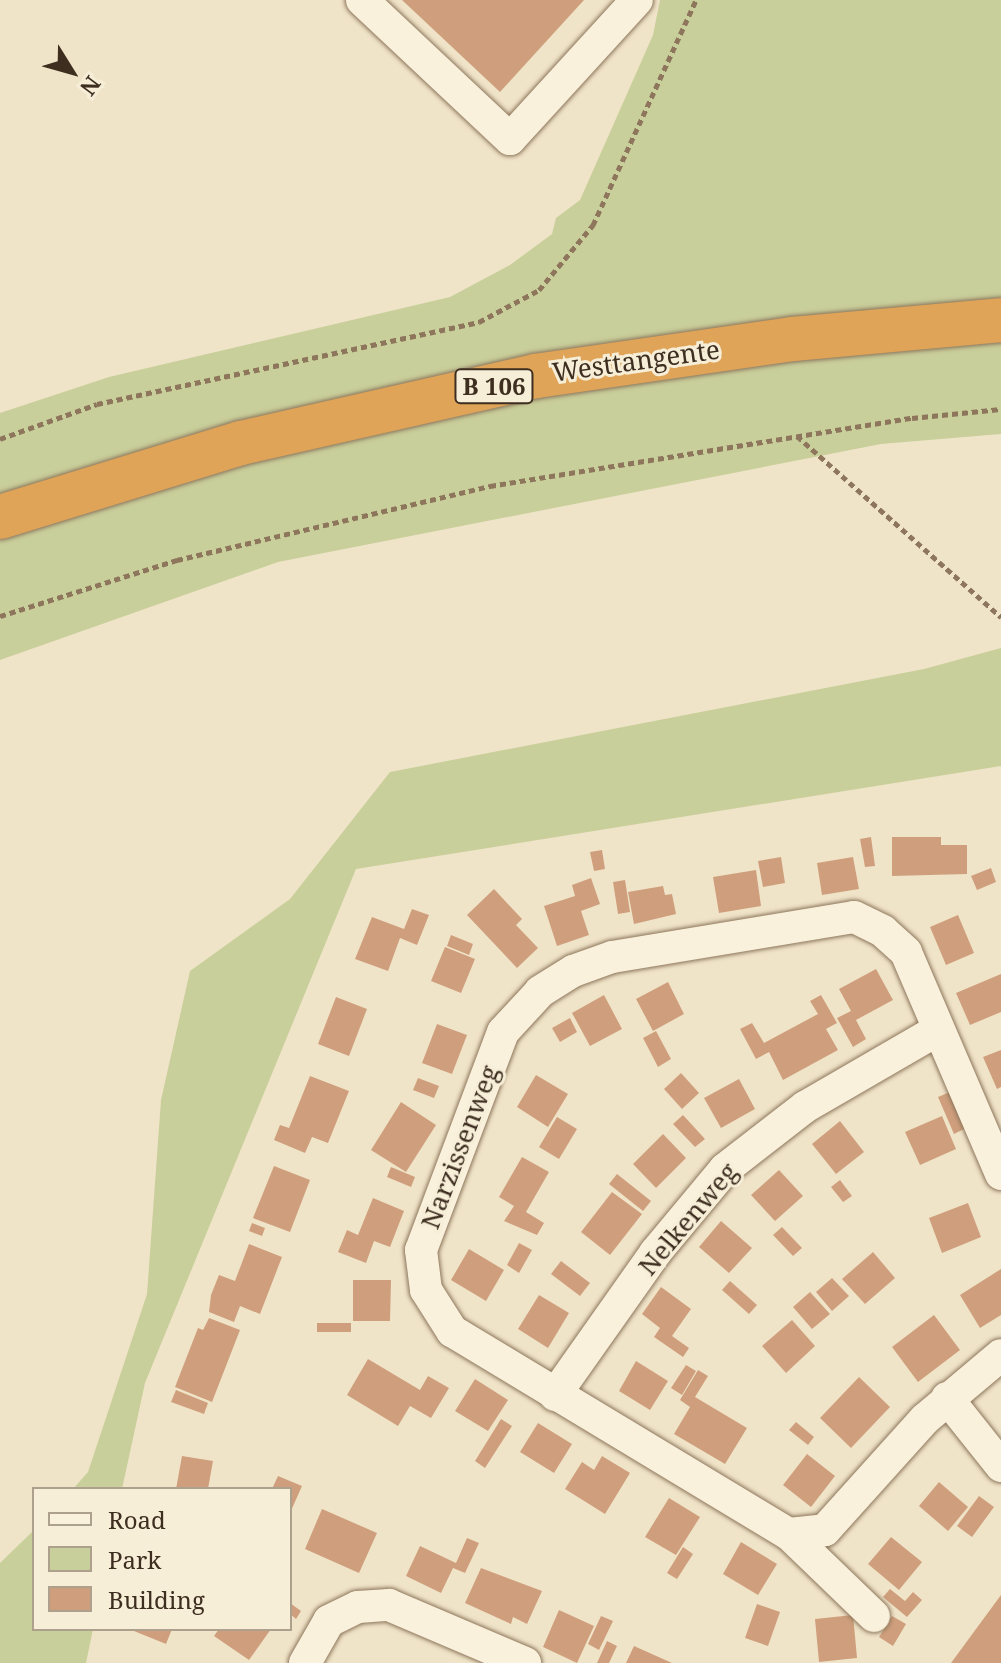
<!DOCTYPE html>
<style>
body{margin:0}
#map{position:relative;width:1001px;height:1663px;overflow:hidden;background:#f0e4c8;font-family:"Noto Serif",serif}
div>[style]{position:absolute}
.green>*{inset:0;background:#c9cf9b}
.building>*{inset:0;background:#cf9f7d}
.path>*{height:5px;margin-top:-2.5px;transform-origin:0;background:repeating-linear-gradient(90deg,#8d765c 0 6px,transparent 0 10px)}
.roads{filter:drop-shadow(0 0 2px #8d765c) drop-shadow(0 0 2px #8d765c)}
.minor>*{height:32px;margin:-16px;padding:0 16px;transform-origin:16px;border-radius:16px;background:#faf1dc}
.highway>*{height:44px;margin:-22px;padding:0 22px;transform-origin:22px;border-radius:22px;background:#e0a458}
span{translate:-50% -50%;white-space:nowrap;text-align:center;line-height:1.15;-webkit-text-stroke:6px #f7eed8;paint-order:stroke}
.shield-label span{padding:2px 6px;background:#f7eed8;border:2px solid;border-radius:6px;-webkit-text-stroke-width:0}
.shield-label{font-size:24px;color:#3d2e20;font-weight:700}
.street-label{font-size:26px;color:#3d2e20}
.legend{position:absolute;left:32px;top:1487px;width:260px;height:144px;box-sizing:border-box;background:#f7eed8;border:2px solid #ada18e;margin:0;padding:10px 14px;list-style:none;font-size:24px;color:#3d2e20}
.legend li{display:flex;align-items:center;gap:16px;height:40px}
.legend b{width:40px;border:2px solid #ada18e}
.north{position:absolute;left:32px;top:32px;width:80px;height:80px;-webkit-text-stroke:6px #f7eed8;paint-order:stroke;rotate:127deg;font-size:22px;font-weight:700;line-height:32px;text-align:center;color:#3d2e20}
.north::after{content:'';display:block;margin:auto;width:28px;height:36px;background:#3d2e20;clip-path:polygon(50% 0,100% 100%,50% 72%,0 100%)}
</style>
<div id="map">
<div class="green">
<div style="clip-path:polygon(660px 0,1001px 0,1001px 302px,0 496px,0 413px,109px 377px,450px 297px,510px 265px,552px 234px,556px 218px,580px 200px,653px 35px)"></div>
<div style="clip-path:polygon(1001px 320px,1001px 434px,881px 444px,278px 562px,0 660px,0 517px,241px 443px)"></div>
<div style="clip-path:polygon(1001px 648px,1001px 766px,356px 869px,145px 1383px,122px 1489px,73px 1489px,88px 1472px,147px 1294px,161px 1100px,190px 971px,290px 899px,390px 772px,924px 669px)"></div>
<div style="clip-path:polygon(34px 1530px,34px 1629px,93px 1629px,86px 1663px,0 1663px,0 1563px)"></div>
</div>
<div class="building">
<div style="clip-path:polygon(402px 0,584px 0,500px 92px)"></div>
<div style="clip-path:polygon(871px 837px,875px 866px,865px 867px,860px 839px)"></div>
<div style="clip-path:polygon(892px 837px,941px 837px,941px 845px,967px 845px,967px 874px,892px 876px)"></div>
<div style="clip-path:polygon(602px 850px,605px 869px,594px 871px,590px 852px)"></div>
<div style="clip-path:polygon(781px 857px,785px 883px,763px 887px,758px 861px)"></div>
<div style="clip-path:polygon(853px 857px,859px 889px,822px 895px,817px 863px)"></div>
<div style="clip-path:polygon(991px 868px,996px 882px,977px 890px,971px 876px)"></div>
<div style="clip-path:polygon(756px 870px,761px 906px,719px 913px,713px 877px)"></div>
<div style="clip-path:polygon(591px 878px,600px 904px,581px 911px,589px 935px,557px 946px,544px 906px,575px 896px,572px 885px)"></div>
<div style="clip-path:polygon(625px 880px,630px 912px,618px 914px,613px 882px)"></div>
<div style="clip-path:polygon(663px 886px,665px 895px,672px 894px,676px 914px,634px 924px,628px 892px)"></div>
<div style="clip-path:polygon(494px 889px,522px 919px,516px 925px,538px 948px,517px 968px,467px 915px)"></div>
<div style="clip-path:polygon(412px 909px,429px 915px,417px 945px,400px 938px,388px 971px,355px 959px,372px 917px,404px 929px)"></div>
<div style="clip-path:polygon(958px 915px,974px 953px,946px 965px,930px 927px)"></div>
<div style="clip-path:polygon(451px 935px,473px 944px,469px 955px,447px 946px)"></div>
<div style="clip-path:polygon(445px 947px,475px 959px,461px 993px,431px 981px)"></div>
<div style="clip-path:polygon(876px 969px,893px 1000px,856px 1020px,866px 1039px,853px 1047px,837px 1018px,851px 1011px,839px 989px)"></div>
<div style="clip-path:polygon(1001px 974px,1001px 1012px,970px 1025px,956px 993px)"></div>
<div style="clip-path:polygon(668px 982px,684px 1014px,653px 1031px,636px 999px)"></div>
<div style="clip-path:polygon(604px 995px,622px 1029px,590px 1046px,572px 1013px)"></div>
<div style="clip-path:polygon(821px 995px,837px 1023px,826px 1029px,838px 1050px,783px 1080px,769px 1052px,756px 1059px,740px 1029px,752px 1023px,764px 1043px,818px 1014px,810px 1001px)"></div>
<div style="clip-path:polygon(336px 997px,367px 1009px,349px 1056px,318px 1044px)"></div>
<div style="clip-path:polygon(570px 1018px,577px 1032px,560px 1042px,552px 1028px)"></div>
<div style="clip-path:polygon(437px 1024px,467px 1035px,452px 1074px,422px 1063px)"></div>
<div style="clip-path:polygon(656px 1031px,671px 1059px,658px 1067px,643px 1038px)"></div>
<div style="clip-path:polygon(1001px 1050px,1001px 1087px,997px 1089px,983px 1057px)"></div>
<div style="clip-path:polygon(681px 1073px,699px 1093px,682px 1109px,664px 1089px)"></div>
<div style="clip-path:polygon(536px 1075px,568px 1094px,548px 1127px,517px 1107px)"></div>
<div style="clip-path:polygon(310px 1076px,349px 1091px,328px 1143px,312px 1137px,305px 1153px,274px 1140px,280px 1125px,289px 1128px)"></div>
<div style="clip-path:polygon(418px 1078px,439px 1086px,434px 1098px,413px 1090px)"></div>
<div style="clip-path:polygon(739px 1079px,755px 1109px,721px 1128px,704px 1098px)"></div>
<div style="clip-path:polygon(950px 1092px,966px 1128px,954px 1134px,938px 1097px)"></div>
<div style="clip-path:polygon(401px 1102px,436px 1125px,406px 1172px,371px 1150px)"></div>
<div style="clip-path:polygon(683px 1115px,705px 1139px,695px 1147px,673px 1124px)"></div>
<div style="clip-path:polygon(942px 1116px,956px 1149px,920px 1165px,905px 1132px)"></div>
<div style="clip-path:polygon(557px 1117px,577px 1129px,559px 1159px,539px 1147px)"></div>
<div style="clip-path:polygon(840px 1121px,864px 1152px,836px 1174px,812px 1144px)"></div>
<div style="clip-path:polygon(663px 1134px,686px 1158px,656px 1188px,633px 1164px)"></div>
<div style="clip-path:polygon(522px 1157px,549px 1172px,526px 1212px,544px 1223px,537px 1235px,504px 1221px,514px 1206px,499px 1197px)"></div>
<div style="clip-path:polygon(274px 1166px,310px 1180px,290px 1232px,253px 1218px)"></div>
<div style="clip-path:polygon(391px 1167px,415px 1177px,411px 1187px,387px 1177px)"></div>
<div style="clip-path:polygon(779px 1170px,803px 1196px,775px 1221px,751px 1195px)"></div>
<div style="clip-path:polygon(617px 1174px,651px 1201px,643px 1211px,609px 1184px)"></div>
<div style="clip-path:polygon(840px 1180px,852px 1196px,843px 1202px,831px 1187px)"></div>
<div style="clip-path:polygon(612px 1192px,642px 1214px,610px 1255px,581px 1232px)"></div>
<div style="clip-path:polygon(373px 1198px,404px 1211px,390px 1247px,374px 1241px,366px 1263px,338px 1252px,347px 1230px,358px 1235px)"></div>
<div style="clip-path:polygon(968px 1203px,981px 1237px,942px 1253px,929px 1218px)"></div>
<div style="clip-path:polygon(721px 1221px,752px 1248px,729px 1273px,699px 1247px)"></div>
<div style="clip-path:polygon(252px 1223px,265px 1228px,262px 1236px,249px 1231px)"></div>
<div style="clip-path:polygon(782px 1227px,802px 1248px,793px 1256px,773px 1235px)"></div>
<div style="clip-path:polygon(519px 1243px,532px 1250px,519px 1273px,507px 1265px)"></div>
<div style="clip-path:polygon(249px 1244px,282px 1257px,260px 1314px,240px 1306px,234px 1322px,209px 1312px,211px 1295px,219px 1275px,235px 1281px)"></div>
<div style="clip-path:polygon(469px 1249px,504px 1270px,486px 1301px,451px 1280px)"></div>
<div style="clip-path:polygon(873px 1252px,895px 1278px,865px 1304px,842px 1279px)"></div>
<div style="clip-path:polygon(561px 1261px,590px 1283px,580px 1296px,551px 1274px)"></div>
<div style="clip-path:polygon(1001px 1269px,1001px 1315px,980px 1328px,960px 1295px)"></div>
<div style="clip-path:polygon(832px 1278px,849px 1296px,832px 1311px,816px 1292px)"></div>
<div style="clip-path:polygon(353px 1280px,391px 1280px,390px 1321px,353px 1321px)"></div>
<div style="clip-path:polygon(730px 1281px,757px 1305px,749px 1314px,722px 1290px)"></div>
<div style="clip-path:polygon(661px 1287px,691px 1309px,672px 1336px,689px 1348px,683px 1357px,654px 1337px,660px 1328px,642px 1314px)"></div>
<div style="clip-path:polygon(810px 1292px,830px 1314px,812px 1329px,793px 1307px)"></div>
<div style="clip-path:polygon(539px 1295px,569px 1313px,548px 1348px,518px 1329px)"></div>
<div style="clip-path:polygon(934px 1315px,960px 1350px,918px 1382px,892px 1347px)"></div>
<div style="clip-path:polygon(209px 1318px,240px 1330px,212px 1402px,175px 1387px,198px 1328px,203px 1330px)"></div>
<div style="clip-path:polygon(792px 1320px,815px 1346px,786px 1373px,762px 1346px)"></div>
<div style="clip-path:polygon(317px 1323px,351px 1323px,351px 1332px,317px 1332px)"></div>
<div style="clip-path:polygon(368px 1359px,420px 1390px,428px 1376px,449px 1388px,431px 1418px,410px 1406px,398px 1426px,347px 1395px)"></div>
<div style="clip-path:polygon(636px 1361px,668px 1381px,650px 1410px,619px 1391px)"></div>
<div style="clip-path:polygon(686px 1365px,696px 1371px,682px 1395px,671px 1388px)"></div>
<div style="clip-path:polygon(698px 1370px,708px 1376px,695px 1397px,747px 1428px,725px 1464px,674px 1434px,690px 1407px,680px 1400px)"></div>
<div style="clip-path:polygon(859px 1377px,890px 1407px,851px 1448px,820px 1418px)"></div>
<div style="clip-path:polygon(475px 1379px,508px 1400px,488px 1431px,455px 1411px)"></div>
<div style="clip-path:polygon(176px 1390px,208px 1403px,204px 1414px,171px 1402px)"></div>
<div style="clip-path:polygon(501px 1419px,512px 1426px,485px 1468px,475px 1461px)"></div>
<div style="clip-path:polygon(796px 1422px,814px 1437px,808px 1445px,789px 1430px)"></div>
<div style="clip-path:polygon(538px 1423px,572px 1444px,554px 1473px,520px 1452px)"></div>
<div style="clip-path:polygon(807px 1454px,835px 1476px,811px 1507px,783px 1485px)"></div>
<div style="clip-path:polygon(182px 1456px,213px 1461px,208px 1489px,176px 1489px)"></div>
<div style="clip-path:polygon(602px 1456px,630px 1473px,605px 1514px,565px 1489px,582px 1462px,594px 1470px)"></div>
<div style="clip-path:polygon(278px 1476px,302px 1486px,290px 1513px,290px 1489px,272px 1489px)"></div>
<div style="clip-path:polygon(939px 1482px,968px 1507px,948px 1531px,919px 1506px)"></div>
<div style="clip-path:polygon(979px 1496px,994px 1507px,972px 1537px,957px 1526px)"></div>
<div style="clip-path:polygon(669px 1498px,700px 1517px,676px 1555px,645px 1537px)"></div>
<div style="clip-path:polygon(322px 1509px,377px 1533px,359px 1573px,305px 1549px)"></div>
<div style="clip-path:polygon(891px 1537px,922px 1562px,899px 1590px,868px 1564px)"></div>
<div style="clip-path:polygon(467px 1538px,479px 1543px,465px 1573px,453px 1568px,441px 1593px,406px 1576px,420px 1546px,456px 1563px)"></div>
<div style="clip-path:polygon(741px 1542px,777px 1564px,758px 1595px,723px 1574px)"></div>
<div style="clip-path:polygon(683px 1547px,693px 1554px,677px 1579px,667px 1573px)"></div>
<div style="clip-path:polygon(481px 1568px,542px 1591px,527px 1624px,513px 1617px,511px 1624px,465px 1603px)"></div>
<div style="clip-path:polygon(890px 1589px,905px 1601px,913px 1592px,922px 1600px,907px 1617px,883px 1597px)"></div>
<div style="clip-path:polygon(1001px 1595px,1001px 1663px,951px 1663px)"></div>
<div style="clip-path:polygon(290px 1603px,301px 1611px,296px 1619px,290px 1614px)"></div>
<div style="clip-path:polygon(757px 1604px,780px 1612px,768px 1646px,745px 1638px)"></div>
<div style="clip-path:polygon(559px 1610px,594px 1626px,577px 1663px,543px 1647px)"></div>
<div style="clip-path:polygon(853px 1615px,857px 1658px,819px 1662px,815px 1619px)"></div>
<div style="clip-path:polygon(601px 1616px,613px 1621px,599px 1650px,588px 1644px)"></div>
<div style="clip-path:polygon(892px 1616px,906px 1624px,893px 1646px,879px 1637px)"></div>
<div style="clip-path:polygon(129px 1629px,172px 1629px,166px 1644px)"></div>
<div style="clip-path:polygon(219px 1629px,271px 1629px,249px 1660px,214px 1636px)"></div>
<div style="clip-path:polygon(607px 1641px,617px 1646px,609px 1663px,597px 1663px)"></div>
<div style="clip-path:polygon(634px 1646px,672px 1663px,626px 1663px)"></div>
</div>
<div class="path">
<div style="left:797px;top:436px;width:273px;rotate:41.6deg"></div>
<div style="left:0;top:439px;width:103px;rotate:-19.8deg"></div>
<div style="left:97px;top:404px;width:391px;rotate:-12.1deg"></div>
<div style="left:479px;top:322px;width:68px;rotate:-28.1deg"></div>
<div style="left:539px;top:290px;width:85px;rotate:-50.3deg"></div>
<div style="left:593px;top:225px;width:247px;rotate:-65.4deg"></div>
<div style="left:0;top:616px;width:186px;rotate:-17.6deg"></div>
<div style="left:177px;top:560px;width:322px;rotate:-13.3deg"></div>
<div style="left:490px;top:486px;width:427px;rotate:-9.2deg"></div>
<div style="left:912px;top:418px;width:89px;rotate:-5.8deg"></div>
</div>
<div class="roads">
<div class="minor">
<div style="left:362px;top:0;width:203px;rotate:43.2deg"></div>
<div style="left:510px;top:139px;width:188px;rotate:-47.6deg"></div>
<div style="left:1001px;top:1174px;width:241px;rotate:-113.2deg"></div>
<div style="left:906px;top:952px;width:31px;rotate:-138deg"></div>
<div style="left:883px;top:931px;width:32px;rotate:-154deg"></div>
<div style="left:854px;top:917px;width:245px;rotate:170.6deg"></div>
<div style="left:612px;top:957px;width:41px;rotate:160.3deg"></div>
<div style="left:573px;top:971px;width:39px;rotate:148deg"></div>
<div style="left:540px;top:992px;width:54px;rotate:132.8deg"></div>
<div style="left:503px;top:1032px;width:233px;rotate:110.6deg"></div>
<div style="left:421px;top:1250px;width:40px;rotate:82.9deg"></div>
<div style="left:426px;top:1290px;width:49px;rotate:57.6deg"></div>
<div style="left:452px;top:1331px;width:393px;rotate:31.1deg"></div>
<div style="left:789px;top:1534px;width:36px;rotate:-6deg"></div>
<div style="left:825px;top:1530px;width:149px;rotate:-48deg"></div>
<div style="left:925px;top:1419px;width:99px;rotate:-40.1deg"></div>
<div style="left:555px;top:1395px;width:174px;rotate:-54.8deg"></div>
<div style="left:655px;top:1253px;width:109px;rotate:-50.2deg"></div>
<div style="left:725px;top:1169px;width:101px;rotate:-37.8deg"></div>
<div style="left:805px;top:1107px;width:154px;rotate:-30.1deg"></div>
<div style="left:947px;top:1398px;width:87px;rotate:51.5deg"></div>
<div style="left:789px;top:1534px;width:118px;rotate:44deg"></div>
<div style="left:305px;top:1663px;width:48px;rotate:-60.3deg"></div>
<div style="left:329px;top:1621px;width:32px;rotate:-26deg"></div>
<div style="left:358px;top:1607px;width:31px;rotate:-4deg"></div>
<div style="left:389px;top:1605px;width:148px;rotate:23.1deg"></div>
</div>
<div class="highway">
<div style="left:0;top:517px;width:252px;rotate:-17.1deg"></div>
<div style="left:241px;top:443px;width:303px;rotate:-12.8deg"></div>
<div style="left:536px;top:376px;width:260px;rotate:-8.2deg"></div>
<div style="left:793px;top:339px;width:209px;rotate:-5.2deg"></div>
</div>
</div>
<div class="shield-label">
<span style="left:494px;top:386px">B 106</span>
</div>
<div class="street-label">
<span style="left:636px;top:361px;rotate:-8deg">Westtangente</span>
<span style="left:460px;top:1147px;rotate:-69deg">Narzissenweg</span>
<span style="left:688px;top:1219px;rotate:-50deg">Nelkenweg</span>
</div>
<ul class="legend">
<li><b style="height:10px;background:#faf1dc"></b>Road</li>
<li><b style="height:22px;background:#c9cf9b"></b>Park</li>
<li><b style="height:22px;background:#cf9f7d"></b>Building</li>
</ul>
<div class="north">N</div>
</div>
